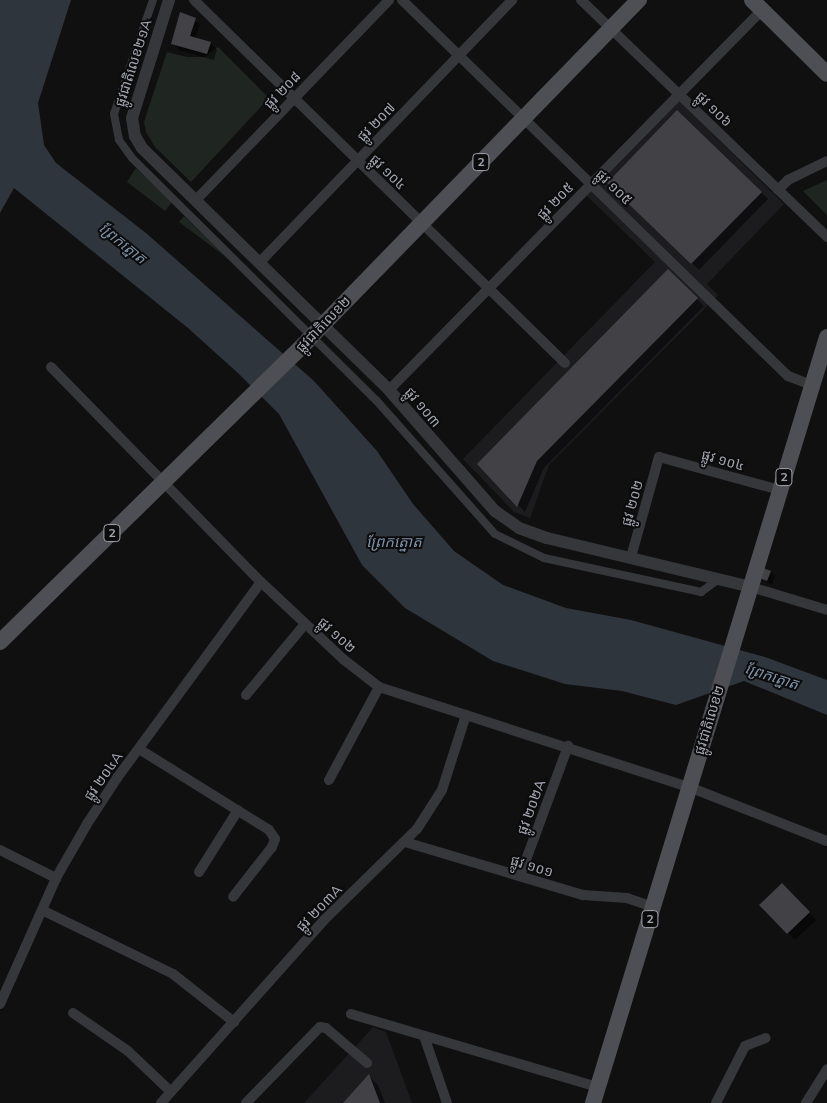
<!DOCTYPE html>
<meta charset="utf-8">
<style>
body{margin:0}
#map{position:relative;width:827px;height:1103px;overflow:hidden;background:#101011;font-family:Mulish,"Noto Sans Khmer",sans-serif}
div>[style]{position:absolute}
.built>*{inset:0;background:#1c1c1e}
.green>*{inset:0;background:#1f2520}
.water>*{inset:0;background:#2f353c}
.shadow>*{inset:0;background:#0007}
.building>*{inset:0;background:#424246}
.pedestrian>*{height:8px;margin:-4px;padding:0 4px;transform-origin:4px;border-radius:4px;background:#36373a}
.minor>*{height:10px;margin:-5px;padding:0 5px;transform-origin:5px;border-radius:5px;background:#36373a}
.tertiary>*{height:12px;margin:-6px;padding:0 6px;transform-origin:6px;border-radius:6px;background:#36373a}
.primary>*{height:16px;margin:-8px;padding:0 8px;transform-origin:8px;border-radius:8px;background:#4e4f54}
span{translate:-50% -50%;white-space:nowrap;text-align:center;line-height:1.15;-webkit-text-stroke:4px #0b0b0c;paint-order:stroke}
.shield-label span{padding:1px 4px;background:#0b0b0c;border:1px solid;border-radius:4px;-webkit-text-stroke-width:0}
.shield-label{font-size:12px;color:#a3a6b0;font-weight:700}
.street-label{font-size:14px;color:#a3a6b0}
.water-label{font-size:15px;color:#7d91a8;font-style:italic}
</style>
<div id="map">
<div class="built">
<div style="clip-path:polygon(678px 100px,784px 204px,707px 284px,718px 295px,549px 465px,530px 518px,514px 512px,463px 459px,655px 262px,585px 194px)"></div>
<div style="clip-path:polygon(373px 1027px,386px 1032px,412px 1103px,304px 1103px)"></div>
</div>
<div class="green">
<div style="clip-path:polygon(218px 47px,269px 98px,191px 182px,155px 147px,146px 132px,144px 122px,167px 52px,187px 57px,205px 57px)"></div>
<div style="clip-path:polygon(136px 168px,172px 202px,165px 211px,127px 182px)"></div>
<div style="clip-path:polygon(827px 180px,827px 215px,803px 191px)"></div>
<div style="clip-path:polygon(184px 216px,230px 260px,179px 222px)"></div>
</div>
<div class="water">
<div style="clip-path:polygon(0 0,71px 0,38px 103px,44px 145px,56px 163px,146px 233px,314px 381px,377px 451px,413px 504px,454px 551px,503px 585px,566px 608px,631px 620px,765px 657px,827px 680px,827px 715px,744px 681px,676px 705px,622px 691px,565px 684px,493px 661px,405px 608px,362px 565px,279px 414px,239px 374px,188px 328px,14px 188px,0 213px)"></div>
</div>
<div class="shadow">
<div style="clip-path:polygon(180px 14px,200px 24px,195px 39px,210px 43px,217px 50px,214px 60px,179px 50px,172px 43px)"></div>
<div style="clip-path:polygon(678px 111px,768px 199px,699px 270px,608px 183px)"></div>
<div style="clip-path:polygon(668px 271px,704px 306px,544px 468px,525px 512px,479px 464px)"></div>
<div style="clip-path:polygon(771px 572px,775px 576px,772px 585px,759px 577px)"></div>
<div style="clip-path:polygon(782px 885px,816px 920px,795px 940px,761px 905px)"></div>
<div style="clip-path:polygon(369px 1076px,378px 1085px,385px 1103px,344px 1103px)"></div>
</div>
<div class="building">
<div style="clip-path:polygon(180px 12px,196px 18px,190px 36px,211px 42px,207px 54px,171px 44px)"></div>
<div style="clip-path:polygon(677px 110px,762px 192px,691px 264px,607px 183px)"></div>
<div style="clip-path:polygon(668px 269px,698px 298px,537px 461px,517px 507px,477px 464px)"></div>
<div style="clip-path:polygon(761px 567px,771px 571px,767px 581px,757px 577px)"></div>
<div style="clip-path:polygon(782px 883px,810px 912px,787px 934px,759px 905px)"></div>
<div style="clip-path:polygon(369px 1074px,380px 1103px,343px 1103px)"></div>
</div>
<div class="pedestrian">
<div style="left:153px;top:0;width:120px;rotate:108.9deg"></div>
<div style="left:114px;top:114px;width:26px;rotate:79deg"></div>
<div style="left:119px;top:140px;width:22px;rotate:54deg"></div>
<div style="left:132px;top:158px;width:344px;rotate:44.8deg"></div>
<div style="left:376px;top:400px;width:179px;rotate:48.4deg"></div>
<div style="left:495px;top:534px;width:55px;rotate:26.1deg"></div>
<div style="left:544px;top:558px;width:161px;rotate:12.2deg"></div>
<div style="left:701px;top:592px;width:22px;rotate:-36deg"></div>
</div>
<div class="minor">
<div style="left:194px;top:0;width:519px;rotate:44.38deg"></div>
<div style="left:402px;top:0;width:539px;rotate:44.25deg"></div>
<div style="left:788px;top:376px;width:26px;rotate:21deg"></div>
<div style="left:581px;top:0;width:342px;rotate:43.9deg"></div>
<div style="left:778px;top:190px;width:14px;rotate:-45deg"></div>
<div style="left:788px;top:180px;width:43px;rotate:-26deg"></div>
<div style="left:196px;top:200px;width:278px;rotate:-46deg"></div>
<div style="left:260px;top:262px;width:364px;rotate:-46.1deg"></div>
<div style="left:51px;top:367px;width:301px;rotate:45.7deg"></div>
<div style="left:261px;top:582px;width:112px;rotate:43.2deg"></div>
<div style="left:343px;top:659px;width:46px;rotate:37.9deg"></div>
<div style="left:379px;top:687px;width:326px;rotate:17.9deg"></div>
<div style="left:689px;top:787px;width:148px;rotate:21.4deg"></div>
<div style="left:389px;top:390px;width:532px;rotate:-45.53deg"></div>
<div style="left:631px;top:557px;width:104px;rotate:-74.4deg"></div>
<div style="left:659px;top:457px;width:125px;rotate:15.3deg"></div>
<div style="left:751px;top:587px;width:79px;rotate:16.8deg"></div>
<div style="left:246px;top:695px;width:92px;rotate:-50.3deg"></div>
<div style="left:139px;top:749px;width:153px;rotate:31.9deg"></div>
<div style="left:269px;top:830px;width:11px;rotate:56deg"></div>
<div style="left:275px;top:839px;width:9px;rotate:111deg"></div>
<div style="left:272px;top:847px;width:63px;rotate:128deg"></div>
<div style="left:329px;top:780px;width:106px;rotate:-61.7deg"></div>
<div style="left:405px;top:842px;width:186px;rotate:16.6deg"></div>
<div style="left:583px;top:895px;width:44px;rotate:3.9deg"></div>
<div style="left:627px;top:898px;width:28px;rotate:19deg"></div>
<div style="left:0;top:850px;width:63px;rotate:26.6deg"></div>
<div style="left:199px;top:872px;width:73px;rotate:-57.8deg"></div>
<div style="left:520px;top:876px;width:139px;rotate:-69.7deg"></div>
<div style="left:44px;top:911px;width:144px;rotate:26deg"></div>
<div style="left:173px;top:974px;width:78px;rotate:38.2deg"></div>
<div style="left:0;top:1004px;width:138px;rotate:-66deg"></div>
<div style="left:56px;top:878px;width:62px;rotate:-60.1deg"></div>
<div style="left:87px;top:824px;width:55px;rotate:-56.9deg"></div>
<div style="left:117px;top:778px;width:243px;rotate:-53.7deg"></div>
<div style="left:73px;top:1013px;width:67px;rotate:34.6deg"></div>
<div style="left:128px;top:1051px;width:59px;rotate:43.6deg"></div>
<div style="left:351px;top:1014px;width:258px;rotate:16.5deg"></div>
<div style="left:424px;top:1036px;width:71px;rotate:71.1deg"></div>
<div style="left:161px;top:1103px;width:245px;rotate:-48.3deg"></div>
<div style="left:324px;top:920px;width:130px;rotate:-44.4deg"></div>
<div style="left:417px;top:829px;width:46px;rotate:-57.3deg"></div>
<div style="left:442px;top:790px;width:79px;rotate:-72.3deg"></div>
<div style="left:246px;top:1103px;width:106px;rotate:-45.8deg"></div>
<div style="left:320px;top:1027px;width:6px;rotate:9deg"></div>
<div style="left:326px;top:1028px;width:54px;rotate:40.5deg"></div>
<div style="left:716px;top:1103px;width:64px;rotate:-63deg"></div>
<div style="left:745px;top:1046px;width:22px;rotate:-21deg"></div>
<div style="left:806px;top:1103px;width:40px;rotate:-58deg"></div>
</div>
<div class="tertiary">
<div style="left:169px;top:0;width:124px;rotate:107.4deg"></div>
<div style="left:132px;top:118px;width:18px;rotate:81deg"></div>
<div style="left:135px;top:136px;width:14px;rotate:60deg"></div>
<div style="left:142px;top:148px;width:346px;rotate:44.4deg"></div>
<div style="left:389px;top:390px;width:161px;rotate:48.8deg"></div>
<div style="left:495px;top:511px;width:29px;rotate:35deg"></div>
<div style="left:519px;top:528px;width:30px;rotate:20deg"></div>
<div style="left:547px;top:538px;width:210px;rotate:13.5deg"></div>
</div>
<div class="primary">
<div style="left:752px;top:0;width:105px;rotate:44.6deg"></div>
<div style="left:0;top:642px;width:431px;rotate:-44.4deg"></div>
<div style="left:308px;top:340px;width:475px;rotate:-45.8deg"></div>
<div style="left:593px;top:1103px;width:801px;rotate:-73.01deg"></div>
</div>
<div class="shield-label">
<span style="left:481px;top:162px">2</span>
<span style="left:784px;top:477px">2</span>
<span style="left:112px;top:533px">2</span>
<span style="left:650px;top:919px">2</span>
</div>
<div class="street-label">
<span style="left:133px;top:63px;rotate:-72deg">ផ្លូវជាតិលេខ២១A</span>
<span style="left:282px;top:90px;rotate:-46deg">ផ្លូវ ២០៨</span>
<span style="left:714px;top:109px;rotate:44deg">ផ្លូវ ១០៦</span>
<span style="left:376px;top:122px;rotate:-46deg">ផ្លូវ ២០៧</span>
<span style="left:388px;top:172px;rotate:44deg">ផ្លូវ ១០៤</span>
<span style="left:614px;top:187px;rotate:44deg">ផ្លូវ ១០៥</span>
<span style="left:555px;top:201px;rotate:-46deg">ផ្លូវ ២០៥</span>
<span style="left:323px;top:324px;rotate:-46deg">ផ្លូវជាតិលេខ២</span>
<span style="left:423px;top:407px;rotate:50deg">ផ្លូវ ១០៣</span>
<span style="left:723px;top:460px;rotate:16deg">ផ្លូវ ១០៤</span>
<span style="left:632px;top:503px;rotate:-74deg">ផ្លូវ ២០២</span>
<span style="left:337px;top:635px;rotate:42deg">ផ្លូវ ១០២</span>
<span style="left:709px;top:720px;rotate:-73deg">ផ្លូវជាតិលេខ២</span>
<span style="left:103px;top:776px;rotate:-55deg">ផ្លូវ ២០៤A</span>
<span style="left:531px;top:807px;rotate:-70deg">ផ្លូវ ២០២A</span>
<span style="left:532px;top:866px;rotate:17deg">ផ្លូវ ១០១</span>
<span style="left:319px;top:908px;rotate:-46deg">ផ្លូវ ២០៣A</span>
</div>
<div class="water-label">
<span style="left:123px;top:243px;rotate:39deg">ព្រែកត្នោត</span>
<span style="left:394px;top:542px">ព្រែកត្នោត</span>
<span style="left:772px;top:676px;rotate:18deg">ព្រែកត្នោត</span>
</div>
</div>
